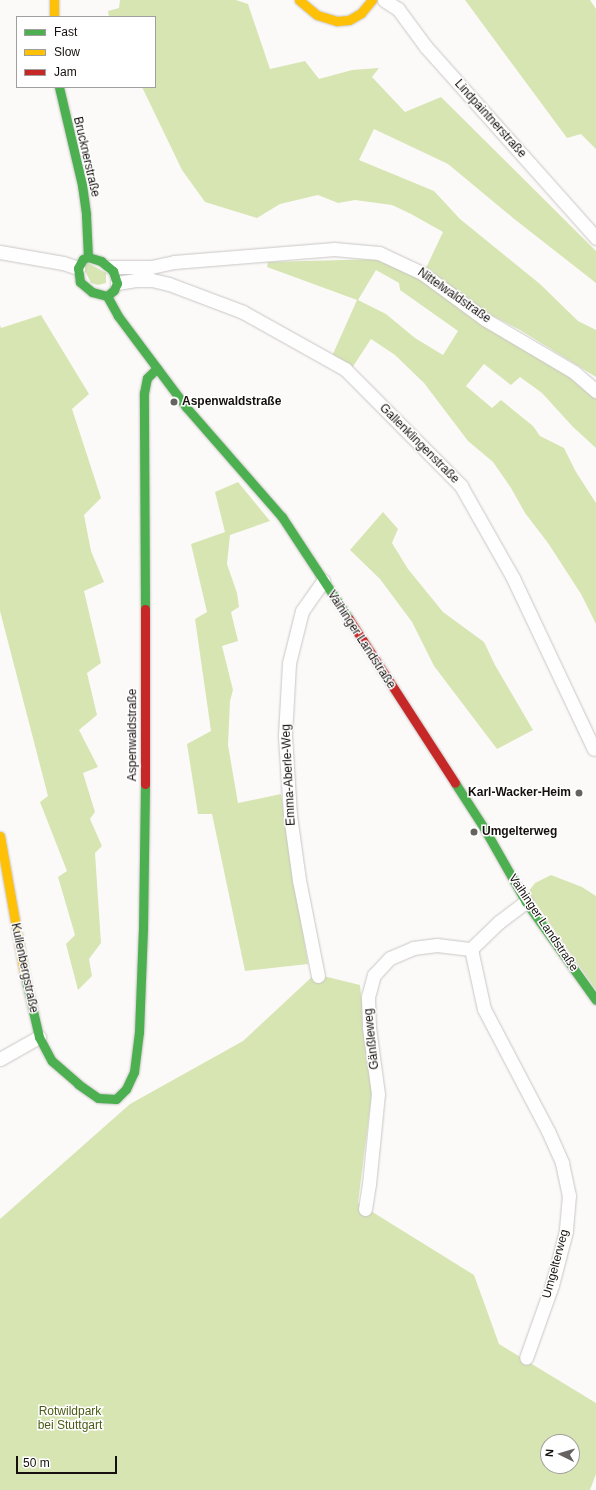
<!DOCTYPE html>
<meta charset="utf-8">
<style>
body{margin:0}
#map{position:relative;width:596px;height:1490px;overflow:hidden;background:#fcfaf9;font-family:Arial,sans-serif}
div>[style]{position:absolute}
.green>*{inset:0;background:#d7e5b3}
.roads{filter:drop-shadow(0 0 1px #c9c6c4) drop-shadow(0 0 1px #c9c6c4)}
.street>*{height:13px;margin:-6.5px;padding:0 6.5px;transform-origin:6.5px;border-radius:6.5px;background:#fffefe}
.fast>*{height:9px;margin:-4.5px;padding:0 4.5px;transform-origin:4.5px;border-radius:4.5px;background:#4caf50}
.slow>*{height:9px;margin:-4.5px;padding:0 4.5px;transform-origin:4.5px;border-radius:4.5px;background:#ffc107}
.jam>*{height:9px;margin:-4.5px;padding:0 4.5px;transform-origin:4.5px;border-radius:4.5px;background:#c62828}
.dots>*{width:11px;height:11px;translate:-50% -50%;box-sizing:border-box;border:2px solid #fff;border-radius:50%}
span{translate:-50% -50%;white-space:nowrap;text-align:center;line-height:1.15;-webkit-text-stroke:3px #fff;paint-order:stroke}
.street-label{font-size:12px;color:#15100d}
.poi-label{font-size:12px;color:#15100d;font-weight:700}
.left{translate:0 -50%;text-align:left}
.right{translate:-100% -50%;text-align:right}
.park-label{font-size:12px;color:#4a5b15}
.legend{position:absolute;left:16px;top:16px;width:140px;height:72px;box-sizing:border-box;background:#fff;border:1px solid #a19f9e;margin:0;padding:5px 7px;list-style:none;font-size:12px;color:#15100d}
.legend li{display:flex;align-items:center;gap:8px;height:20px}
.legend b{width:20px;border:1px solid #a19f9e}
.north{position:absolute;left:540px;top:1434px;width:40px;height:40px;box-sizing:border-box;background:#fff;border:1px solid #a19f9e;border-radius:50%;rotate:275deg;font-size:11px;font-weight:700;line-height:16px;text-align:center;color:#15100d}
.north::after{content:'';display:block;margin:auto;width:14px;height:18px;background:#666260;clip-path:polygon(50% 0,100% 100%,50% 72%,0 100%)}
.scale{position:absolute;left:16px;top:1456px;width:101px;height:18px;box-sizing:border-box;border:2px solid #15100d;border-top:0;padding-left:5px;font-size:12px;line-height:14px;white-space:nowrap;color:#15100d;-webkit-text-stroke:3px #fff;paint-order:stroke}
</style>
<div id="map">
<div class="green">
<div style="clip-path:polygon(120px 0,236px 0,248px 4px,270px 69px,305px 61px,319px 79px,352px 70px,379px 68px,372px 77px,405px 112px,441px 97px,596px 251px,596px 283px,513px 218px,448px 164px,374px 129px,359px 160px,434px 191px,460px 219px,540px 284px,578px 321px,596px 330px,596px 377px,520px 330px,489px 314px,426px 268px,443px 232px,411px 214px,392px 205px,355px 200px,338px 203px,318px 195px,280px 204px,257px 218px,205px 202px,182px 170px,142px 87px,155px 87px,155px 17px,109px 17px,108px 11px,119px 8px)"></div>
<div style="clip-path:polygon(465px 0,590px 0,596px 9px,596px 149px,581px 134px,567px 138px)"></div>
<div style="clip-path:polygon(evenodd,380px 259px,419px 277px,573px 379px,596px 399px,596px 448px,573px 427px,542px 393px,520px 377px,511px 385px,484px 364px,466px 386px,492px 408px,501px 400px,533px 426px,540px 436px,564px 448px,576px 472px,596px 503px,596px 624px,581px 594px,548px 543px,525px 513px,511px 488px,493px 462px,468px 441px,424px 383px,395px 355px,371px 339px,352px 368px,332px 356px,357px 300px,267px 267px,268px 262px,380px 259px,376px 270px,399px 283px,400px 290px,458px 331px,443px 355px,415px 338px,386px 314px,358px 300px,376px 270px)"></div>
<div style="clip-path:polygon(88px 263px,106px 273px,106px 283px,98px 285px,91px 283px,83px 267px)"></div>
<div style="clip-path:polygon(41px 315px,89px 394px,72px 409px,101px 498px,84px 515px,91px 551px,104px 582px,84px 591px,101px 663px,87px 673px,97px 715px,79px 730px,98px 767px,83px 773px,95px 812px,90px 819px,102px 846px,95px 853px,101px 943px,89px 959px,92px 976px,78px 990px,66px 944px,75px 935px,58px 877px,67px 871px,40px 802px,48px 796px,0 611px,0 325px,1px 328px)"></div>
<div style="clip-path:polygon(238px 482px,270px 521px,230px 535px,227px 564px,237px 593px,239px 607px,231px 612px,238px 641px,222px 646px,233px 690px,230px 701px,228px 745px,238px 803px,281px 794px,308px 964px,245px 971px,212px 814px,198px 814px,187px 744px,211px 731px,195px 619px,207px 612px,191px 544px,225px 532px,215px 492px)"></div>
<div style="clip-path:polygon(383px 512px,398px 529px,392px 543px,408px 569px,443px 612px,484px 642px,495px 665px,533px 730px,497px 749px,434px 666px,412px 622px,380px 579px,350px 550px)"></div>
<div style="clip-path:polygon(551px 875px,582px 887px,596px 896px,596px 990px,528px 892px,535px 883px)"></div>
<div style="clip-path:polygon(evenodd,315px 974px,360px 985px,372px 1092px,358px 1203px,474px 1275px,499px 1344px,596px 1403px,596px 1474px,590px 1490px,0 1490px,0 1219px,130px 1104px,243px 1041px,315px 974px,548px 1442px,572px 1442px,572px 1466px,548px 1466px,548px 1442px)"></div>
</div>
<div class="roads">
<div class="street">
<div style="left:384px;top:0;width:17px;rotate:33deg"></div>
<div style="left:398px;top:9px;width:47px;rotate:53.6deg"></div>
<div style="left:426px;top:47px;width:256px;rotate:48.3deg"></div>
<div style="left:0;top:252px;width:64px;rotate:9.9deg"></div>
<div style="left:63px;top:263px;width:16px;rotate:18deg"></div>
<div style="left:110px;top:267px;width:41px"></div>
<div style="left:151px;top:267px;width:24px;rotate:-12deg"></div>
<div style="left:174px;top:262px;width:161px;rotate:-4.6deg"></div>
<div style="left:334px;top:249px;width:45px;rotate:5.1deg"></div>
<div style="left:379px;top:253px;width:47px;rotate:24.9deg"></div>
<div style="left:422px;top:273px;width:79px;rotate:36.3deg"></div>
<div style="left:486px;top:320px;width:102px;rotate:30.6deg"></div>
<div style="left:574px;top:372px;width:29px;rotate:41deg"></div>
<div style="left:117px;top:283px;width:19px;rotate:-9deg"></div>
<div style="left:136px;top:280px;width:16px"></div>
<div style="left:152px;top:280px;width:17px;rotate:13deg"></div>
<div style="left:169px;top:284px;width:79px;rotate:20.7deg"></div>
<div style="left:243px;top:312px;width:117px;rotate:29.2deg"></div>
<div style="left:345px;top:369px;width:165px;rotate:45.2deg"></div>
<div style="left:461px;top:486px;width:106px;rotate:60.5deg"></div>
<div style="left:513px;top:578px;width:189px;rotate:64.7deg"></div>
<div style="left:471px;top:949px;width:61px;rotate:77.8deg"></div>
<div style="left:484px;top:1009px;width:138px;rotate:62.3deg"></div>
<div style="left:548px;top:1131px;width:35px;rotate:66deg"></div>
<div style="left:562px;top:1163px;width:33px;rotate:78deg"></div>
<div style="left:569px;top:1195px;width:36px;rotate:95deg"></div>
<div style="left:566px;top:1231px;width:56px;rotate:104.5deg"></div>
<div style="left:552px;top:1285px;width:77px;rotate:109.6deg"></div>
<div style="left:471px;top:949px;width:39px;rotate:-44deg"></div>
<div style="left:499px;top:922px;width:34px;rotate:-37deg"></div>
<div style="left:318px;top:976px;width:98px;rotate:-101.2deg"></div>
<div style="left:299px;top:880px;width:66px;rotate:-97.9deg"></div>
<div style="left:290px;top:815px;width:80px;rotate:-93.6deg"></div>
<div style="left:285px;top:735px;width:72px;rotate:-86.8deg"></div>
<div style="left:289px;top:663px;width:54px;rotate:-76deg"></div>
<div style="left:302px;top:611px;width:37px;rotate:-55deg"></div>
<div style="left:0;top:1059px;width:45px;rotate:-29.4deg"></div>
<div style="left:365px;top:1209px;width:25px;rotate:-81deg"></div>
<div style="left:369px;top:1184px;width:90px;rotate:-84.3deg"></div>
<div style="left:378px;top:1094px;width:68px;rotate:-97.7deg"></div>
<div style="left:369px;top:1027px;width:30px;rotate:-92deg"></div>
<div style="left:368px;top:997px;width:23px;rotate:-75deg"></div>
<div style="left:374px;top:975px;width:23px;rotate:-47deg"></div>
<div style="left:390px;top:958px;width:25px;rotate:-23deg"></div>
<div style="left:413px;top:948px;width:24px;rotate:-7deg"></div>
<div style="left:437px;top:945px;width:34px;rotate:7deg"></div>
</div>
<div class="fast">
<div style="left:59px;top:87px;width:101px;rotate:76.8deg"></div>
<div style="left:82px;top:185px;width:30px;rotate:82deg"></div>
<div style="left:86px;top:215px;width:42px;rotate:87.3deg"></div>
<div style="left:88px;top:257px;width:14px;rotate:17deg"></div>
<div style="left:101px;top:261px;width:16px;rotate:40deg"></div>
<div style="left:113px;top:271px;width:13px;rotate:72deg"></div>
<div style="left:117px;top:283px;width:8px;rotate:113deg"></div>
<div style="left:114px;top:290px;width:9px;rotate:139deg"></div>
<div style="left:107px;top:296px;width:16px;rotate:-165deg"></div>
<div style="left:92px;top:292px;width:16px;rotate:-140deg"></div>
<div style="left:80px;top:282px;width:14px;rotate:-98deg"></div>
<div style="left:78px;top:268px;width:10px;rotate:-61deg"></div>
<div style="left:83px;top:259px;width:5px;rotate:-22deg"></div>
<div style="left:107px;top:296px;width:23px;rotate:61deg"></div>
<div style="left:118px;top:316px;width:114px;rotate:53.2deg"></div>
<div style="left:186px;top:407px;width:146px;rotate:48.9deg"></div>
<div style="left:282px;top:517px;width:122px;rotate:56.7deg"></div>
<div style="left:145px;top:609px;width:216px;rotate:-90.3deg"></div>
<div style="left:144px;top:393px;width:15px;rotate:-79deg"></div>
<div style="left:147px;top:378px;width:14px;rotate:-45deg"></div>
<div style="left:455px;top:783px;width:54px;rotate:57.2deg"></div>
<div style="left:484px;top:828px;width:85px;rotate:60.4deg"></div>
<div style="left:526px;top:902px;width:120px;rotate:54.5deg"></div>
<div style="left:24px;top:972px;width:67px;rotate:77deg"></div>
<div style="left:39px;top:1037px;width:27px;rotate:62deg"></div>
<div style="left:52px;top:1061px;width:35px;rotate:41deg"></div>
<div style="left:78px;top:1084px;width:24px;rotate:35deg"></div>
<div style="left:98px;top:1098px;width:18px;rotate:3deg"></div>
<div style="left:116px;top:1099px;width:14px;rotate:-45deg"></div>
<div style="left:126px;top:1089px;width:19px;rotate:-65deg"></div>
<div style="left:134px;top:1072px;width:40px;rotate:-82.9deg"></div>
<div style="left:139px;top:1032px;width:103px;rotate:-87.8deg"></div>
<div style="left:143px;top:929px;width:145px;rotate:-89.2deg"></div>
</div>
<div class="slow">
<div style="left:54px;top:0;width:17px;rotate:90deg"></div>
<div style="left:299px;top:0;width:23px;rotate:40deg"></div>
<div style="left:317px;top:15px;width:21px;rotate:17deg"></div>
<div style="left:337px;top:21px;width:12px;rotate:-5deg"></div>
<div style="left:349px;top:20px;width:14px;rotate:-30deg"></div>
<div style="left:361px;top:13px;width:17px;rotate:-50deg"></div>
<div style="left:0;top:836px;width:138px;rotate:80deg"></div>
</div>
<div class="jam">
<div style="left:145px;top:609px;width:175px;rotate:90deg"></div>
<div style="left:349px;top:619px;width:195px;rotate:57.1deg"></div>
</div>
</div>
<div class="dots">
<div style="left:174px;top:402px;background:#666260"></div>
<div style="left:579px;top:793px;background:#666260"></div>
<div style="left:474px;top:832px;background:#666260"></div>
</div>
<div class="street-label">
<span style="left:490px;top:119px;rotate:48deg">Lindpaintnerstraße</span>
<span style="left:86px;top:157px;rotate:77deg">Brucknerstraße</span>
<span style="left:454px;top:296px;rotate:35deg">Nittelwaldstraße</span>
<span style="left:419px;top:444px;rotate:45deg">Gallenklingenstraße</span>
<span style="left:361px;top:640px;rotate:57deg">Vaihinger Landstraße</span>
<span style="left:133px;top:735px;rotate:-90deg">Aspenwaldstraße</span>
<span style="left:289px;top:775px;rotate:-93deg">Emma-Aberle-Weg</span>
<span style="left:543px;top:923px;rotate:56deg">Vaihinger Landstraße</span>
<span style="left:24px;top:968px;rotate:78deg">Kullenbergstraße</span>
<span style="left:372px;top:1039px;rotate:-96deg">Gänßleweg</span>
<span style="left:556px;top:1264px;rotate:-75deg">Umgelterweg</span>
</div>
<div class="poi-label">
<span class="left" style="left:182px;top:402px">Aspenwaldstraße</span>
<span class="right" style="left:571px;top:793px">Karl-Wacker-Heim</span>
<span class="left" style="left:482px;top:832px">Umgelterweg</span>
</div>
<div class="park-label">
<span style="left:70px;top:1419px">Rotwildpark<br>bei Stuttgart</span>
</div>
<ul class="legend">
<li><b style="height:5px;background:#4caf50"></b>Fast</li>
<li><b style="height:5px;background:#ffc107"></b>Slow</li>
<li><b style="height:5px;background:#c62828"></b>Jam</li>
</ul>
<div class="north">N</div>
<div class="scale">50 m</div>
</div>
